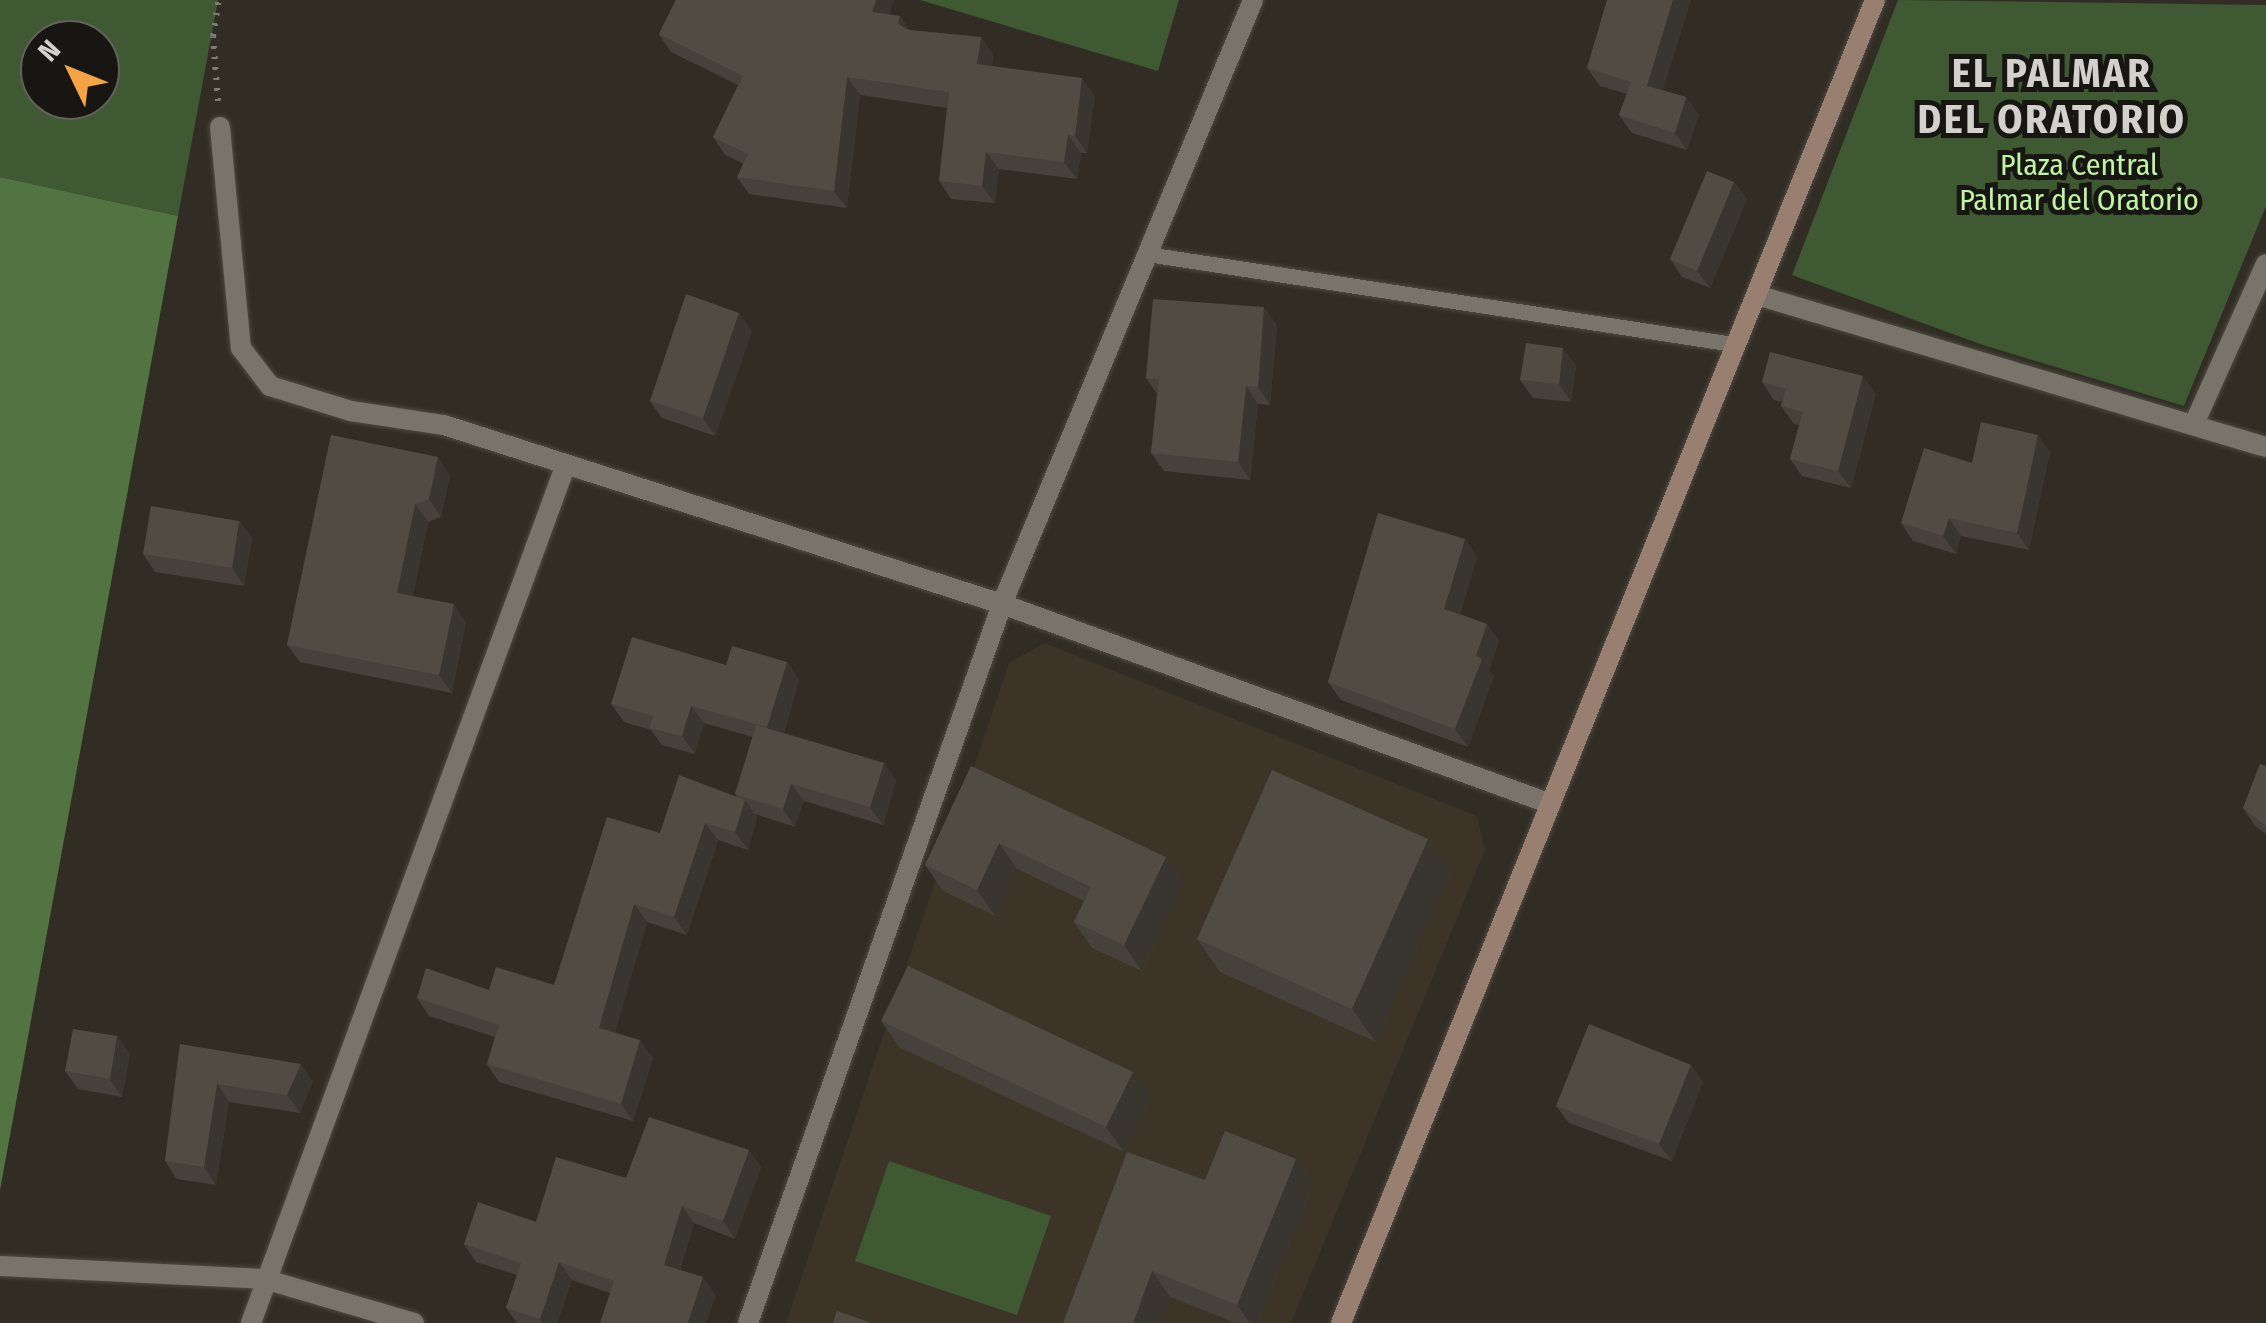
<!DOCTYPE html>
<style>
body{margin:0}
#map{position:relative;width:2266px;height:1323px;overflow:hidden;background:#312d25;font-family:"Fira Sans Condensed",sans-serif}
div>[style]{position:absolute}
.built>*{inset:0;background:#3c3527}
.green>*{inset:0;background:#3f5932}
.forest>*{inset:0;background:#517440}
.path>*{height:6px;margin-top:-3px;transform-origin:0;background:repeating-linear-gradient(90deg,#7f7c75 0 2.5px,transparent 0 10.5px)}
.roads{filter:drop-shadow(0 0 2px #4d4a42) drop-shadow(0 0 2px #4d4a42)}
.lane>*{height:15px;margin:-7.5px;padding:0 7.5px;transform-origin:7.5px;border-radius:7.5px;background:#79746a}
.street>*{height:20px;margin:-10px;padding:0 10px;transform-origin:10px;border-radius:10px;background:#79746a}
.secondary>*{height:20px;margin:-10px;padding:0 10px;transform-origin:10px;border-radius:10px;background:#987f70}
.wall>*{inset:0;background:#46413a}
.shaded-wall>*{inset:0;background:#39352f}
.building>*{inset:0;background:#514c43}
span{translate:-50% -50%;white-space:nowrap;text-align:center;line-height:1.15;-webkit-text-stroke:10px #181612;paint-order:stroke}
.park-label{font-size:30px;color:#bef4a4}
.district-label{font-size:40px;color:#d4d1cc;font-weight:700;letter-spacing:2.5px}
.north{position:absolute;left:20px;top:20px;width:100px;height:100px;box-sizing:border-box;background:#181612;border:2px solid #63615c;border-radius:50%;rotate:313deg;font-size:28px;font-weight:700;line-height:40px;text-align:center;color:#d4d1cc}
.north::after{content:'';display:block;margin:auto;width:35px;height:45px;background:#f4a444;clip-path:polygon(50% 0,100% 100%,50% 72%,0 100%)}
</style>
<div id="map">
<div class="built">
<div style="clip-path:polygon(1045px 643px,1477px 816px,1485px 850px,1291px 1323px,786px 1323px,1009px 663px)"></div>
</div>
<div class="green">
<div style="clip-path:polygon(evenodd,0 0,218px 0,178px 216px,0 177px,0 0,40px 40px,100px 40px,100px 100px,40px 100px,40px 40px)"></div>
<div style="clip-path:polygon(920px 0,1179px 0,1158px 71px)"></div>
<div style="clip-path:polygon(1898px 0,2266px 5px,2266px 206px,2184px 406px,1980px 344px,1792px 275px)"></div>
<div style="clip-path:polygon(889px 1161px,1051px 1216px,1017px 1315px,855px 1261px)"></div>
</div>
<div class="forest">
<div style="clip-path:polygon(0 177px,178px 216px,0 1190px)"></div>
</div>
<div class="path">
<div style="left:218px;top:101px;width:65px;rotate:-94.4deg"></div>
<div style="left:213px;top:36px;width:36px;rotate:-81deg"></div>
</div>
<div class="roads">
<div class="lane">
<div style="left:1147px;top:254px;width:593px;rotate:8.73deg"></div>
</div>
<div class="street">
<div style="left:220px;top:127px;width:222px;rotate:84.6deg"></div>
<div style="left:241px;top:348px;width:48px;rotate:52.7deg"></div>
<div style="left:270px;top:386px;width:85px;rotate:17.2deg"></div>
<div style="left:351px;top:411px;width:94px;rotate:8.6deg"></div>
<div style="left:444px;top:425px;width:586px;rotate:17.79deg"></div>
<div style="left:1002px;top:604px;width:584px;rotate:20.02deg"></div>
<div style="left:1760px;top:296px;width:528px;rotate:16.62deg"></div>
<div style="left:2194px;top:424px;width:175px;rotate:-65.8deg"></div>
<div style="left:0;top:1266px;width:264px;rotate:2.8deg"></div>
<div style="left:264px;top:1279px;width:156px;rotate:16.3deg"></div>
<div style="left:251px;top:1323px;width:912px;rotate:-69.86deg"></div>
<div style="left:748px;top:1323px;width:763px;rotate:-70.54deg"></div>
<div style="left:1002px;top:604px;width:654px;rotate:-67.43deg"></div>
</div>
<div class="secondary">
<div style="left:1341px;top:1323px;width:1427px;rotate:-68.02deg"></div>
</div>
</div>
<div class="wall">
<div style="clip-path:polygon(676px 0,894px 0,889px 14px,909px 30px,981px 37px,993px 55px,992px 66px,1095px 96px,1087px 153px,1081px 153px,1077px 179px,999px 169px,995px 203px,951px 199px,939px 181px,947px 108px,860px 95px,847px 208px,749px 194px,737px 177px,744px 164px,725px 155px,713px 137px,738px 85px,671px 52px,659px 34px)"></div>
<div style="clip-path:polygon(1587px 68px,1686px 97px,1699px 115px,1687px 150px,1632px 133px,1619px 115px,1627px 94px,1600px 86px)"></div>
<div style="clip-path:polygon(1734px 182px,1747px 199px,1710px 288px,1682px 277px,1670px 259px)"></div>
<div style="clip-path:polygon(1277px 325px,1270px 405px,1258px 404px,1250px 480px,1164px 471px,1151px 453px,1157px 394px,1146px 378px)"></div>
<div style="clip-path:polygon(752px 331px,715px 436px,662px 418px,650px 401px)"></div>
<div style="clip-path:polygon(1576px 365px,1571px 402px,1533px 398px,1520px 380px)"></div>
<div style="clip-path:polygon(1762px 382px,1876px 394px,1851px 488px,1802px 476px,1790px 459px,1799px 425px,1794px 424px,1781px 406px,1782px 402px,1774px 400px)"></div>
<div style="clip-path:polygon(331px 435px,450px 475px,441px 517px,428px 522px,413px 596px,466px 622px,452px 693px,300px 662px,287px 645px)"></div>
<div style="clip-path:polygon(2050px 452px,2029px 550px,1961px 536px,1956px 554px,1913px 541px,1901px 523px,1972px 463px)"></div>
<div style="clip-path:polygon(239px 521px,252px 538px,244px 586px,155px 572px,143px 554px)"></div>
<div style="clip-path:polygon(1465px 539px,1477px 557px,1460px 614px,1487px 624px,1499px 641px,1489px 670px,1494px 676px,1468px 747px,1341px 700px,1328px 682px)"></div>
<div style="clip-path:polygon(787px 662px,799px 680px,784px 733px,884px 763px,896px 781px,883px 825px,804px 801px,795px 827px,755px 814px,757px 818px,748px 850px,718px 840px,687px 935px,647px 922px,615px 1032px,653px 1058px,633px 1121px,499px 1082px,487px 1064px,495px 1037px,429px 1016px,417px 998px,554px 985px,660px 833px,737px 797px,735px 794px,753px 737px,704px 723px,695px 754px,662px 745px,651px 730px,624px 722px,611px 704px,726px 665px)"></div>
<div style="clip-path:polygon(971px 766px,1184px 883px,1142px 971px,1092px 948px,1074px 922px,1084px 901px,1017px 869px,995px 916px,943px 891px,925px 865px)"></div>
<div style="clip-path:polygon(2266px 766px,2266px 834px,2255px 826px,2243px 808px)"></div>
<div style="clip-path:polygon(1428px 839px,1451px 872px,1376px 1042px,1220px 972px,1197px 939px)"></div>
<div style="clip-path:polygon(881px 1021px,1151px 1097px,1124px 1152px,899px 1047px)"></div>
<div style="clip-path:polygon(117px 1036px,130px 1054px,122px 1097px,78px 1089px,65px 1071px)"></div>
<div style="clip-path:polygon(180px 1044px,313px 1081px,300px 1113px,229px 1102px,216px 1185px,177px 1179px,165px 1161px)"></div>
<div style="clip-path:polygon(1703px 1082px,1672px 1161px,1569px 1123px,1556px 1106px)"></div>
<div style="clip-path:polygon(749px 1150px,761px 1167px,735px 1239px,694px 1223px,680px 1270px,716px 1295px,610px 1293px,572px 1280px,557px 1323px,517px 1323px,506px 1308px,517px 1275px,476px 1262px,464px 1244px,536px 1222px,626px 1178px)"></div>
<div style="clip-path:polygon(1296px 1159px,1314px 1184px,1258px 1323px,1236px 1323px,1170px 1297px,1160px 1323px,1063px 1323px,1205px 1180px)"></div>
</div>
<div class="shaded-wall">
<div style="clip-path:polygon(876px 0,894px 0,885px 29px,872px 12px)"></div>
<div style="clip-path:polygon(1673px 0,1691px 0,1659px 104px,1647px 86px)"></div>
<div style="clip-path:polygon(900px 16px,912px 33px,898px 24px)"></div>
<div style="clip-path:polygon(981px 37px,993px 55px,990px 82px,977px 64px)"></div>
<div style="clip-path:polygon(847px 77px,860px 95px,847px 208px,834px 191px)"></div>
<div style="clip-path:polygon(1082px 78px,1095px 96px,1087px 153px,1075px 136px)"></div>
<div style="clip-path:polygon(1686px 97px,1699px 115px,1687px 150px,1675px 133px)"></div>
<div style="clip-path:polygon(1068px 135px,1081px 153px,1077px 179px,1064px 162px)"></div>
<div style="clip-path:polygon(986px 152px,999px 169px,995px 203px,982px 186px)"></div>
<div style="clip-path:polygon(1734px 182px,1747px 199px,1710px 288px,1697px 271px)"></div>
<div style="clip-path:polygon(1264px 307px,1277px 325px,1270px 405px,1258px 387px)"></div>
<div style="clip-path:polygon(739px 313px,752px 331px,715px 436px,703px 418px)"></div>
<div style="clip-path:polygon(1563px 348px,1576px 365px,1571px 402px,1559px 384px)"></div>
<div style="clip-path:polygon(1863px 376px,1876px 394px,1851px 488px,1838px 471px)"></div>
<div style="clip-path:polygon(1246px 386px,1258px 404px,1250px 480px,1238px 462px)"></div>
<div style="clip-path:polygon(2038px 435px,2050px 452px,2029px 550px,2017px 533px)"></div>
<div style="clip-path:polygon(438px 457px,450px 475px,441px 517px,429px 499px)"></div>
<div style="clip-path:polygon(415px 504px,428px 522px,410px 611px,397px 593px)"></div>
<div style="clip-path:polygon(1949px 518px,1961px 536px,1956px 554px,1943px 536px)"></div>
<div style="clip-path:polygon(239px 521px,252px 538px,244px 586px,232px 568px)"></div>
<div style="clip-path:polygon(1465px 539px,1477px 557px,1457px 626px,1444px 609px)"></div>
<div style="clip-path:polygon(454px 604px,466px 622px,452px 693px,439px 675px)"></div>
<div style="clip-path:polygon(1487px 624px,1499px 641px,1489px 670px,1494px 676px,1468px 747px,1455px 729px,1476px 656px)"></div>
<div style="clip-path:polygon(787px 662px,799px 680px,780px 745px,767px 727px)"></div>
<div style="clip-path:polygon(691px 706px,704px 723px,695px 754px,682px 736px)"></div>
<div style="clip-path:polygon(884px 763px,896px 781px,883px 825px,870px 807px)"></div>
<div style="clip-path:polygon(791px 784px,804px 801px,795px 827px,783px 809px)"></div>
<div style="clip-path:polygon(745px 800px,757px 818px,748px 850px,735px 832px)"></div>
<div style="clip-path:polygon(705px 823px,718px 840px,687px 935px,674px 917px)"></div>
<div style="clip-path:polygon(1428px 839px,1451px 872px,1376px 1042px,1352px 1009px)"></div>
<div style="clip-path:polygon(999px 843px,1017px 869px,995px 916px,977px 890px)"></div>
<div style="clip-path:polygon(1166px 857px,1184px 883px,1142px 971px,1124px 945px)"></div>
<div style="clip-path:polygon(634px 904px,647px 922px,611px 1045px,599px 1028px)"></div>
<div style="clip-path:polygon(117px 1036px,130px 1054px,122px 1097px,110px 1079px)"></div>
<div style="clip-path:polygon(640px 1040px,653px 1058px,633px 1121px,621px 1104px)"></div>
<div style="clip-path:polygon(301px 1064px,313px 1081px,300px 1113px,287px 1095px)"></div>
<div style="clip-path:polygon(1691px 1065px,1703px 1082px,1672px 1161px,1659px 1144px)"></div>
<div style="clip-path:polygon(1133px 1072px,1151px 1097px,1124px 1152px,1106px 1127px)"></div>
<div style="clip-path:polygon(217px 1084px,229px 1102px,216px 1185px,204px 1167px)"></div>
<div style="clip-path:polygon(749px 1150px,761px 1167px,735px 1239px,723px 1221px)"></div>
<div style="clip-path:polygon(1296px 1159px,1314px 1184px,1258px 1323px,1250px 1323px,1237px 1305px)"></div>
<div style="clip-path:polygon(682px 1206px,694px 1223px,676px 1282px,664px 1265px)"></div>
<div style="clip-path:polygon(559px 1262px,572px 1280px,557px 1323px,543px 1323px,540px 1319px)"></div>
<div style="clip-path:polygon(1152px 1271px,1170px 1297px,1160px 1323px,1133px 1323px)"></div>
<div style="clip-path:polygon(703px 1277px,716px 1295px,706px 1323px,688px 1323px)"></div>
</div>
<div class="building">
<div style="clip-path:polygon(676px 0,876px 0,872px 12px,900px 16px,898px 24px,909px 30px,981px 37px,977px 64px,1082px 78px,1075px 136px,1068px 135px,1064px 162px,986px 152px,982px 186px,939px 181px,949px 92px,847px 77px,834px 191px,737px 177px,748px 154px,713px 137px,743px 76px,659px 34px)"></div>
<div style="clip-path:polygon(1607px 0,1673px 0,1647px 86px,1686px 97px,1675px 133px,1619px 115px,1631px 82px,1587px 68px)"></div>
<div style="clip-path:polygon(1707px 171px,1734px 182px,1697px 271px,1670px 259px)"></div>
<div style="clip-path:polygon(686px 294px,739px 313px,703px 418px,650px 401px)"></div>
<div style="clip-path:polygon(1153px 299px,1264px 307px,1258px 387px,1246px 386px,1238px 462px,1151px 453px,1159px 379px,1146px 378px)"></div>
<div style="clip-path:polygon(1526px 343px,1563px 348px,1559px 384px,1520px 380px)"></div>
<div style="clip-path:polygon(1770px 352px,1863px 376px,1838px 471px,1790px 459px,1803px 412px,1781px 406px,1786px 389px,1762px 382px)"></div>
<div style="clip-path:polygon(1981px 422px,2038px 435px,2017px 533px,1949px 518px,1943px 536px,1901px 523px,1924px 448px,1972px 463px)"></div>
<div style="clip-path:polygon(331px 435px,438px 457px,429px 499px,415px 504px,397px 593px,454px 604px,439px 675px,287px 645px)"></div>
<div style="clip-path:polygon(151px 506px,239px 521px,232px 568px,143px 554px)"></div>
<div style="clip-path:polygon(1378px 513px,1465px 539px,1444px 609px,1487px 624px,1476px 656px,1482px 659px,1455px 729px,1328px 682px)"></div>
<div style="clip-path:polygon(632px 637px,726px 665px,732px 646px,787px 662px,767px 727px,691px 706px,682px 736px,650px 728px,653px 716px,611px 704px)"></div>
<div style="clip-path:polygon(756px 725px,884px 763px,870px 807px,791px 784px,783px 809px,735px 794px)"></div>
<div style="clip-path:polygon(2260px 764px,2266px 766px,2266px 826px,2243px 808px)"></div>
<div style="clip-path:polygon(971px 766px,1166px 857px,1124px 945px,1074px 922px,1091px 887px,999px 843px,977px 890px,925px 865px)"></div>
<div style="clip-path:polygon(1272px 770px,1428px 839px,1352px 1009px,1197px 939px)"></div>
<div style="clip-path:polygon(679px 775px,745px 800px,735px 832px,705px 823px,674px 917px,634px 904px,599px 1028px,640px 1040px,621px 1104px,487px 1064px,499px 1025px,417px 998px,426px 968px,489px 990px,496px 967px,554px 985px,607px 817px,660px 833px)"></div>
<div style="clip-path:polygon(908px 966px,1133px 1072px,1106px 1127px,881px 1021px)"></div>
<div style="clip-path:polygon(1589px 1024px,1691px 1065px,1659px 1144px,1556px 1106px)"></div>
<div style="clip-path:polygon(73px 1029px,117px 1036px,110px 1079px,65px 1071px)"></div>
<div style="clip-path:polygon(180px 1044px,301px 1064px,287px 1095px,217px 1084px,204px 1167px,165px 1161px)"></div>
<div style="clip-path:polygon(649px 1117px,749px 1150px,723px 1221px,682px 1206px,664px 1265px,703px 1277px,688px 1323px,600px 1323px,614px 1281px,559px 1262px,540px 1319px,506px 1308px,521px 1263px,464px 1244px,478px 1202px,536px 1222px,556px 1157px,626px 1178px)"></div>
<div style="clip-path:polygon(1225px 1131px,1296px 1159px,1237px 1305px,1152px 1271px,1133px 1323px,1063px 1323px,1127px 1152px,1205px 1180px)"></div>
<div style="clip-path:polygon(837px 1311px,872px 1323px,833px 1323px)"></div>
</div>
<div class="park-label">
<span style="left:2079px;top:182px">Plaza Central<br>Palmar del Oratorio</span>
</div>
<div class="district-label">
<span style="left:2052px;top:97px">EL PALMAR<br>DEL ORATORIO</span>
</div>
<div class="north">N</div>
</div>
